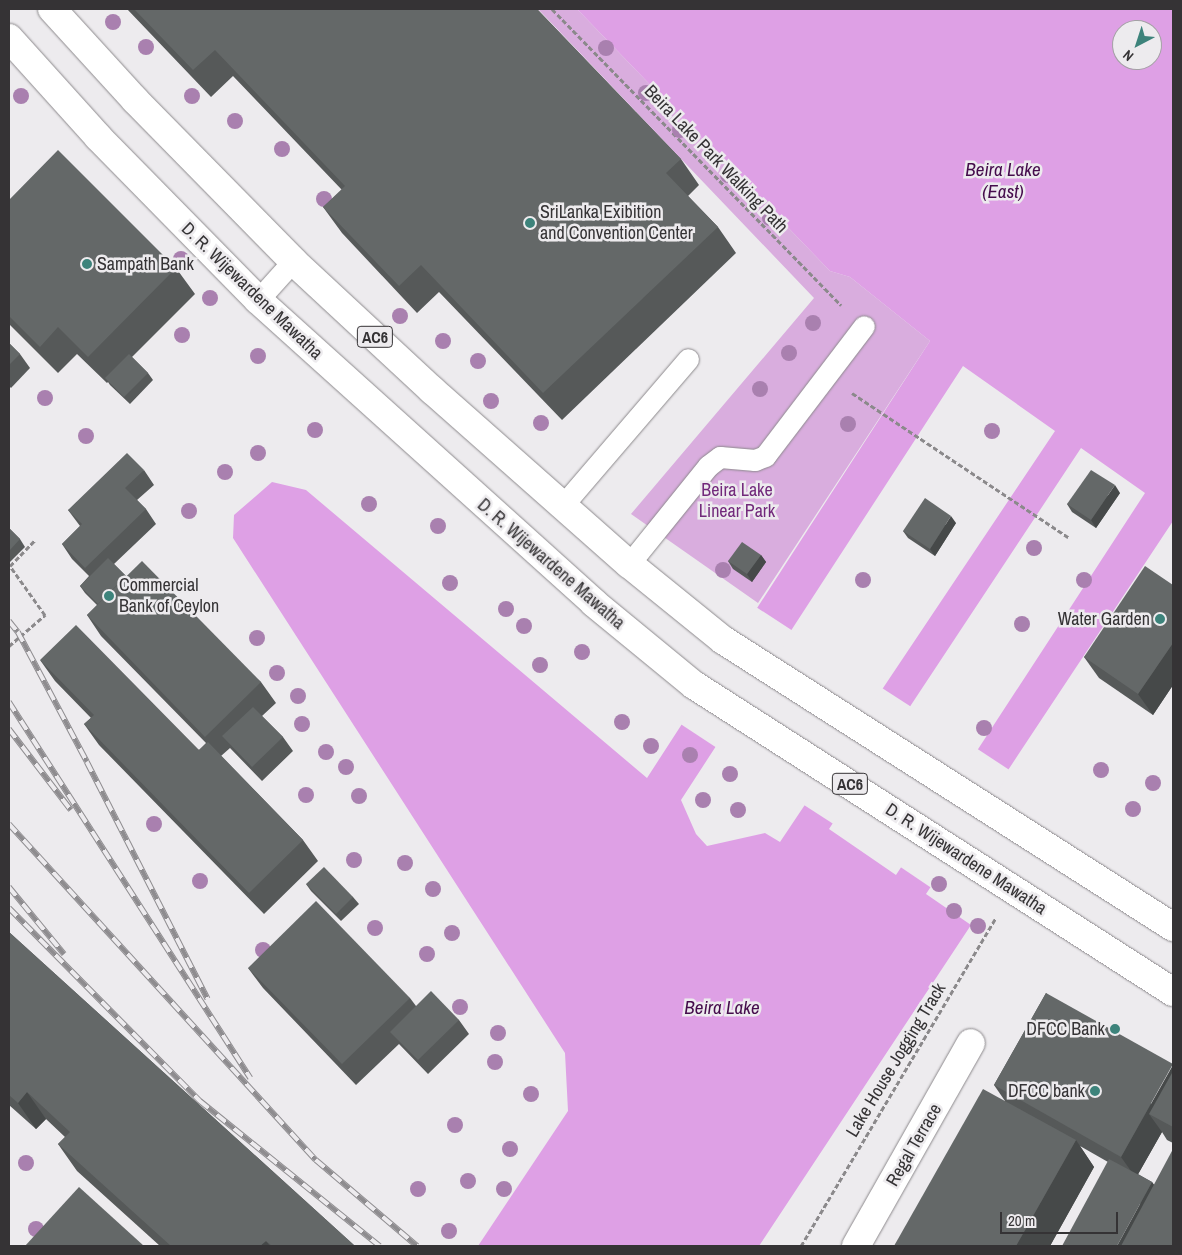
<!DOCTYPE html>
<style>
body{margin:0}
#map{position:relative;width:1182px;height:1255px;overflow:hidden;background:#edebee;font-family:"Archivo Narrow",sans-serif}
div>[style]{position:absolute}
.green>*{inset:0;background:#d9adde}
.water>*{inset:0;background:#dea0e5}
.pier>*{inset:0;background:#edebee}
.path>*{height:3px;margin-top:-1.5px;transform-origin:0;background:repeating-linear-gradient(90deg,#8b898b 0 5px,transparent 0 7.5px)}
.roads{filter:drop-shadow(0 0 1px #8c898c) drop-shadow(0 0 1px #8c898c)}
.lane>*{height:21px;margin:-10.5px;padding:0 10.5px;transform-origin:10.5px;border-radius:10.5px;background:#fff}
.street>*{height:28px;margin:-14px;padding:0 14px;transform-origin:14px;border-radius:14px;background:#fff}
.primary>*{height:28px;margin:-14px;padding:0 14px;transform-origin:14px;border-radius:14px;background:#fff}
.rail>*{height:5.5px;margin-top:-2.75px;transform-origin:0;background:repeating-linear-gradient(90deg,#edebee 0 11px,#8e8c8f 0 22px);box-sizing:border-box;border-block:1px solid #8e8c8f}
.trees>*{width:16px;height:16px;margin:-8px;border-radius:50%;background:#a980af}
.wall>*{inset:0;background:#565959}
.shaded-wall>*{inset:0;background:#464949}
.building>*{inset:0;background:#646868}
.dots>*{width:14px;height:14px;translate:-50% -50%;box-sizing:border-box;border:2px solid #edebee;border-radius:50%}
span{translate:-50% -50%;white-space:nowrap;text-align:center;line-height:1.15;-webkit-text-stroke:5px #edebee;paint-order:stroke}
.shield-label span{padding:1px 4px;background:#edebee;border:1px solid;border-radius:4px;-webkit-text-stroke-width:0}
.shield-label{font-size:16px;color:#353335;font-weight:700}
.street-label{font-size:18px;color:#353335}
.poi-label{font-size:18px;color:#353335}
.left{translate:0 -50%;text-align:left}
.right{translate:-100% -50%;text-align:right}
.park-label{font-size:18px;color:#72297b}
.water-label{font-size:19px;color:#450c4c;font-style:italic}
.frame{position:absolute;inset:0;border:10px solid #353335;pointer-events:none}
.north{position:absolute;left:1112px;top:20px;width:50px;height:50px;box-sizing:border-box;background:#edebee;border:1px solid #a3a1a4;border-radius:50%;rotate:220deg;font-size:14px;font-weight:700;line-height:20px;text-align:center;color:#353335}
.north::after{content:'';display:block;margin:auto;width:18px;height:22px;background:#3d837b;clip-path:polygon(50% 0,100% 100%,50% 72%,0 100%)}
.scale{position:absolute;left:1000px;top:1212px;width:118px;height:22px;box-sizing:border-box;border:2px solid #353335;border-top:0;padding-left:6px;font-size:15px;line-height:18px;white-space:nowrap;color:#353335;-webkit-text-stroke:4px #edebee;paint-order:stroke}
</style>
<div id="map">
<div class="green">
<div style="clip-path:polygon(538px 9px,577px 9px,830px 271px,850px 277px,930px 341px,758px 603px,631px 514px,814px 298px)"></div>
</div>
<div class="water">
<div style="clip-path:polygon(evenodd,577px 9px,1173px 9px,1173px 521px,926px 894px,971px 925px,759px 1246px,478px 1246px,568px 1111px,565px 1053px,233px 538px,234px 515px,272px 482px,306px 490px,647px 778px,930px 341px,850px 277px,830px 271px,577px 9px,1122px 30px,1152px 30px,1152px 60px,1122px 60px,1122px 30px,577px 9px,963px 366px,1055px 431px,780px 842px,765px 833px,707px 846px,696px 834px,681px 800px,963px 366px,577px 9px,1081px 448px,1145px 493px,896px 875px,829px 829px,1081px 448px)"></div>
</div>
<div class="pier">
<div style="clip-path:polygon(753px 605px,793px 631px,717px 748px,679px 723px)"></div>
<div style="clip-path:polygon(882px 688px,913px 708px,835px 825px,804px 805px)"></div>
<div style="clip-path:polygon(976px 748px,1011px 771px,933px 889px,899px 866px)"></div>
</div>
<div class="path">
<div style="left:552px;top:9px;width:414px;rotate:45.7deg"></div>
<div style="left:852px;top:393px;width:260px;rotate:33.7deg"></div>
<div style="left:9px;top:646px;width:48px;rotate:-40.7deg"></div>
<div style="left:45px;top:615px;width:60px;rotate:-125.5deg"></div>
<div style="left:10px;top:566px;width:37px;rotate:-46deg"></div>
<div style="left:801px;top:1246px;width:382px;rotate:-59.3deg"></div>
</div>
<div class="roads">
<div class="lane">
<div style="left:258px;top:300px;width:52px;rotate:-48.1deg"></div>
<div style="left:563px;top:505px;width:192px;rotate:-49.4deg"></div>
<div style="left:629px;top:564px;width:126px;rotate:-51.1deg"></div>
<div style="left:708px;top:466px;width:15px;rotate:-37deg"></div>
<div style="left:720px;top:457px;width:35px;rotate:5deg"></div>
<div style="left:755px;top:460px;width:11px;rotate:-22deg"></div>
<div style="left:765px;top:456px;width:163px;rotate:-52.7deg"></div>
</div>
<div class="street">
<div style="left:856px;top:1246px;width:233px;rotate:-60.5deg"></div>
</div>
<div class="primary">
<div style="left:52px;top:9px;width:123px;rotate:47.6deg"></div>
<div style="left:135px;top:100px;width:226px;rotate:45.5deg"></div>
<div style="left:293px;top:261px;width:190px;rotate:42.9deg"></div>
<div style="left:432px;top:390px;width:263px;rotate:41.5deg"></div>
<div style="left:629px;top:564px;width:121px;rotate:39deg"></div>
<div style="left:723px;top:640px;width:534px;rotate:32.53deg"></div>
<div style="left:9px;top:38px;width:133px;rotate:48deg"></div>
<div style="left:98px;top:137px;width:228px;rotate:45.5deg"></div>
<div style="left:258px;top:300px;width:452px;rotate:42deg"></div>
<div style="left:594px;top:603px;width:129px;rotate:39.4deg"></div>
<div style="left:694px;top:685px;width:569px;rotate:32.66deg"></div>
</div>
</div>
<div class="rail">
<div style="left:9px;top:621px;width:14px;rotate:51deg"></div>
<div style="left:18px;top:632px;width:147px;rotate:62deg"></div>
<div style="left:87px;top:762px;width:266px;rotate:63deg"></div>
<div style="left:9px;top:702px;width:447px;rotate:57.3deg"></div>
<div style="left:9px;top:729px;width:102px;rotate:52.6deg"></div>
<div style="left:9px;top:824px;width:455px;rotate:47.6deg"></div>
<div style="left:316px;top:1160px;width:133px;rotate:40.4deg"></div>
<div style="left:9px;top:887px;width:87px;rotate:50.6deg"></div>
<div style="left:9px;top:908px;width:272px;rotate:45.3deg"></div>
<div style="left:200px;top:1101px;width:231px;rotate:38.9deg"></div>
</div>
<div class="trees">
<div style="left:113px;top:22px"></div>
<div style="left:146px;top:47px"></div>
<div style="left:606px;top:48px"></div>
<div style="left:646px;top:93px"></div>
<div style="left:21px;top:96px"></div>
<div style="left:192px;top:96px"></div>
<div style="left:235px;top:121px"></div>
<div style="left:680px;top:130px"></div>
<div style="left:282px;top:149px"></div>
<div style="left:728px;top:175px"></div>
<div style="left:324px;top:199px"></div>
<div style="left:770px;top:218px"></div>
<div style="left:181px;top:259px"></div>
<div style="left:210px;top:298px"></div>
<div style="left:400px;top:316px"></div>
<div style="left:813px;top:323px"></div>
<div style="left:182px;top:335px"></div>
<div style="left:443px;top:341px"></div>
<div style="left:789px;top:353px"></div>
<div style="left:258px;top:356px"></div>
<div style="left:478px;top:361px"></div>
<div style="left:760px;top:389px"></div>
<div style="left:45px;top:398px"></div>
<div style="left:491px;top:401px"></div>
<div style="left:541px;top:423px"></div>
<div style="left:848px;top:424px"></div>
<div style="left:315px;top:430px"></div>
<div style="left:992px;top:431px"></div>
<div style="left:86px;top:436px"></div>
<div style="left:258px;top:453px"></div>
<div style="left:225px;top:472px"></div>
<div style="left:369px;top:504px"></div>
<div style="left:189px;top:511px"></div>
<div style="left:438px;top:526px"></div>
<div style="left:1034px;top:548px"></div>
<div style="left:723px;top:570px"></div>
<div style="left:863px;top:580px"></div>
<div style="left:1084px;top:580px"></div>
<div style="left:450px;top:583px"></div>
<div style="left:506px;top:609px"></div>
<div style="left:1022px;top:624px"></div>
<div style="left:524px;top:626px"></div>
<div style="left:257px;top:638px"></div>
<div style="left:582px;top:652px"></div>
<div style="left:540px;top:665px"></div>
<div style="left:277px;top:673px"></div>
<div style="left:298px;top:696px"></div>
<div style="left:622px;top:722px"></div>
<div style="left:302px;top:724px"></div>
<div style="left:984px;top:728px"></div>
<div style="left:651px;top:746px"></div>
<div style="left:326px;top:752px"></div>
<div style="left:690px;top:755px"></div>
<div style="left:346px;top:767px"></div>
<div style="left:1101px;top:770px"></div>
<div style="left:730px;top:774px"></div>
<div style="left:1153px;top:783px"></div>
<div style="left:306px;top:795px"></div>
<div style="left:359px;top:796px"></div>
<div style="left:703px;top:800px"></div>
<div style="left:1133px;top:809px"></div>
<div style="left:738px;top:810px"></div>
<div style="left:154px;top:824px"></div>
<div style="left:354px;top:860px"></div>
<div style="left:405px;top:863px"></div>
<div style="left:200px;top:881px"></div>
<div style="left:939px;top:884px"></div>
<div style="left:433px;top:889px"></div>
<div style="left:954px;top:911px"></div>
<div style="left:978px;top:926px"></div>
<div style="left:375px;top:928px"></div>
<div style="left:452px;top:933px"></div>
<div style="left:263px;top:950px"></div>
<div style="left:427px;top:954px"></div>
<div style="left:460px;top:1007px"></div>
<div style="left:498px;top:1033px"></div>
<div style="left:495px;top:1062px"></div>
<div style="left:531px;top:1094px"></div>
<div style="left:455px;top:1125px"></div>
<div style="left:510px;top:1149px"></div>
<div style="left:26px;top:1163px"></div>
<div style="left:468px;top:1181px"></div>
<div style="left:418px;top:1189px"></div>
<div style="left:504px;top:1189px"></div>
<div style="left:36px;top:1229px"></div>
<div style="left:449px;top:1231px"></div>
</div>
<div class="wall">
<div style="clip-path:polygon(127px 9px,537px 9px,681px 159px,699px 185px,688px 196px,718px 227px,736px 253px,562px 420px,439px 292px,417px 313px,342px 233px,323px 207px,342px 190px,233px 76px,211px 97px)"></div>
<div style="clip-path:polygon(9px 200px,176px 268px,195px 294px,132px 357px,148px 373px,153px 380px,130px 404px,110px 385px,108px 382px,107px 383px,77px 354px,58px 373px,9px 324px)"></div>
<div style="clip-path:polygon(9px 343px,20px 354px,30px 368px,11px 388px,9px 386px)"></div>
<div style="clip-path:polygon(144px 470px,154px 485px,137px 500px,146px 509px,156px 524px,114px 564px,126px 576px,261px 682px,276px 703px,262px 716px,283px 737px,293px 751px,262px 781px,230px 748px,221px 756px,303px 840px,318px 861px,264px 914px,99px 745px,84px 724px,91px 718px,55px 681px,40px 660px,199px 750px,206px 743px,101px 636px,87px 615px,97px 605px,85px 593px,80px 586px,89px 576px,72px 559px,62px 544px,80px 526px,68px 510px)"></div>
<div style="clip-path:polygon(1120px 493px,1096px 528px,1072px 512px,1067px 504px)"></div>
<div style="clip-path:polygon(956px 523px,935px 556px,908px 538px,903px 531px)"></div>
<div style="clip-path:polygon(9px 528px,20px 539px,25px 547px,9px 563px)"></div>
<div style="clip-path:polygon(761px 555px,766px 562px,752px 582px,733px 569px,728px 561px)"></div>
<div style="clip-path:polygon(1173px 585px,1173px 685px,1153px 715px,1099px 678px,1084px 657px)"></div>
<div style="clip-path:polygon(306px 884px,353px 897px,359px 904px,341px 921px,311px 891px)"></div>
<div style="clip-path:polygon(9px 932px,355px 1246px,160px 1246px,77px 1171px,58px 1144px,65px 1137px,46px 1119px,36px 1129px,9px 1105px)"></div>
<div style="clip-path:polygon(248px 968px,410px 998px,416px 1006px,459px 1020px,469px 1034px,428px 1074px,399px 1044px,356px 1085px,263px 988px)"></div>
<div style="clip-path:polygon(1046px 993px,1173px 1127px,1173px 1143px,1167px 1140px,1162px 1132px,1138px 1174px,1152px 1182px,1154px 1185px,1173px 1246px,1108px 1162px,1080px 1146px,1094px 1167px,1050px 1246px,894px 1246px,1005px 1101px,994px 1085px)"></div>
</div>
<div class="shaded-wall">
<div style="clip-path:polygon(1115px 485px,1120px 493px,1096px 528px,1091px 520px)"></div>
<div style="clip-path:polygon(951px 516px,956px 523px,935px 556px,930px 549px)"></div>
<div style="clip-path:polygon(761px 555px,766px 562px,752px 582px,747px 574px)"></div>
<div style="clip-path:polygon(1173px 643px,1173px 685px,1153px 715px,1138px 694px)"></div>
<div style="clip-path:polygon(1173px 1065px,1173px 1111px,1149px 1114px,1162px 1132px,1136px 1178px,1121px 1157px)"></div>
<div style="clip-path:polygon(27px 1092px,46px 1119px,36px 1129px,18px 1103px)"></div>
<div style="clip-path:polygon(1076px 1140px,1094px 1167px,1050px 1246px,1016px 1246px)"></div>
<div style="clip-path:polygon(1152px 1182px,1167px 1203px,1143px 1246px,1117px 1246px)"></div>
<div style="clip-path:polygon(266px 1241px,270px 1246px,260px 1246px)"></div>
</div>
<div class="building">
<div style="clip-path:polygon(134px 9px,537px 9px,681px 159px,666px 173px,718px 227px,543px 393px,421px 265px,399px 286px,323px 207px,345px 186px,215px 50px,193px 70px)"></div>
<div style="clip-path:polygon(58px 150px,176px 268px,88px 357px,58px 327px,40px 347px,9px 316px,9px 200px)"></div>
<div style="clip-path:polygon(9px 343px,20px 354px,9px 365px)"></div>
<div style="clip-path:polygon(129px 354px,148px 373px,124px 397px,105px 378px)"></div>
<div style="clip-path:polygon(127px 453px,144px 470px,125px 488px,146px 509px,85px 568px,62px 544px,82px 524px,68px 510px)"></div>
<div style="clip-path:polygon(1091px 470px,1115px 485px,1091px 520px,1067px 504px)"></div>
<div style="clip-path:polygon(925px 498px,951px 516px,930px 549px,903px 531px)"></div>
<div style="clip-path:polygon(9px 528px,20px 539px,9px 551px)"></div>
<div style="clip-path:polygon(742px 542px,761px 555px,747px 574px,728px 561px)"></div>
<div style="clip-path:polygon(108px 558px,126px 576px,98px 604px,80px 586px)"></div>
<div style="clip-path:polygon(142px 561px,261px 682px,205px 737px,87px 615px)"></div>
<div style="clip-path:polygon(1145px 566px,1173px 585px,1173px 643px,1138px 694px,1084px 657px)"></div>
<div style="clip-path:polygon(76px 625px,199px 750px,208px 742px,303px 840px,249px 893px,84px 724px,94px 715px,40px 660px)"></div>
<div style="clip-path:polygon(253px 707px,283px 737px,252px 767px,222px 736px)"></div>
<div style="clip-path:polygon(324px 867px,353px 897px,336px 914px,306px 884px)"></div>
<div style="clip-path:polygon(316px 901px,410px 998px,342px 1064px,248px 968px)"></div>
<div style="clip-path:polygon(9px 932px,355px 1246px,272px 1246px,266px 1241px,260px 1246px,171px 1246px,58px 1144px,70px 1132px,27px 1092px,18px 1103px,9px 1095px)"></div>
<div style="clip-path:polygon(431px 991px,459px 1020px,418px 1060px,390px 1032px)"></div>
<div style="clip-path:polygon(1046px 993px,1173px 1064px,1121px 1157px,994px 1085px)"></div>
<div style="clip-path:polygon(1172px 1073px,1173px 1073px,1173px 1127px,1149px 1114px)"></div>
<div style="clip-path:polygon(983px 1089px,1076px 1140px,1016px 1246px,894px 1246px)"></div>
<div style="clip-path:polygon(1173px 1149px,1173px 1246px,1121px 1246px)"></div>
<div style="clip-path:polygon(1109px 1159px,1152px 1182px,1117px 1246px,1062px 1246px)"></div>
<div style="clip-path:polygon(79px 1187px,144px 1246px,25px 1246px)"></div>
</div>
<div class="dots">
<div style="left:530px;top:223px;background:#3d837b"></div>
<div style="left:87px;top:264px;background:#3d837b"></div>
<div style="left:109px;top:596px;background:#3d837b"></div>
<div style="left:1160px;top:619px;background:#3d837b"></div>
<div style="left:1115px;top:1029px;background:#3d837b"></div>
<div style="left:1095px;top:1091px;background:#3d837b"></div>
</div>
<div class="shield-label">
<span style="left:375px;top:337px">AC6</span>
<span style="left:850px;top:784px">AC6</span>
</div>
<div class="street-label">
<span style="left:716px;top:159px;rotate:46deg">Beira Lake Park Walking Path</span>
<span style="left:252px;top:291px;rotate:44deg">D. R. Wijewardene Mawatha</span>
<span style="left:551px;top:564px;rotate:41deg">D. R. Wijewardene Mawatha</span>
<span style="left:966px;top:859px;rotate:33deg">D. R. Wijewardene Mawatha</span>
<span style="left:896px;top:1060px;rotate:-59deg">Lake House Jogging Track</span>
<span style="left:914px;top:1145px;rotate:-60deg">Regal Terrace</span>
</div>
<div class="poi-label">
<span class="left" style="left:540px;top:223px">SriLanka Exibition<br>and Convention Center</span>
<span class="left" style="left:97px;top:264px">Sampath Bank</span>
<span class="left" style="left:119px;top:596px">Commercial<br>Bank of Ceylon</span>
<span class="right" style="left:1150px;top:619px">Water Garden</span>
<span class="right" style="left:1105px;top:1029px">DFCC Bank</span>
<span class="right" style="left:1085px;top:1091px">DFCC bank</span>
</div>
<div class="park-label">
<span style="left:737px;top:501px">Beira Lake<br>Linear Park</span>
</div>
<div class="water-label">
<span style="left:1003px;top:181px">Beira Lake<br>(East)</span>
<span style="left:722px;top:1008px">Beira Lake</span>
</div>
<div class="frame"></div>
<div class="north">N</div>
<div class="scale">20 m</div>
</div>
